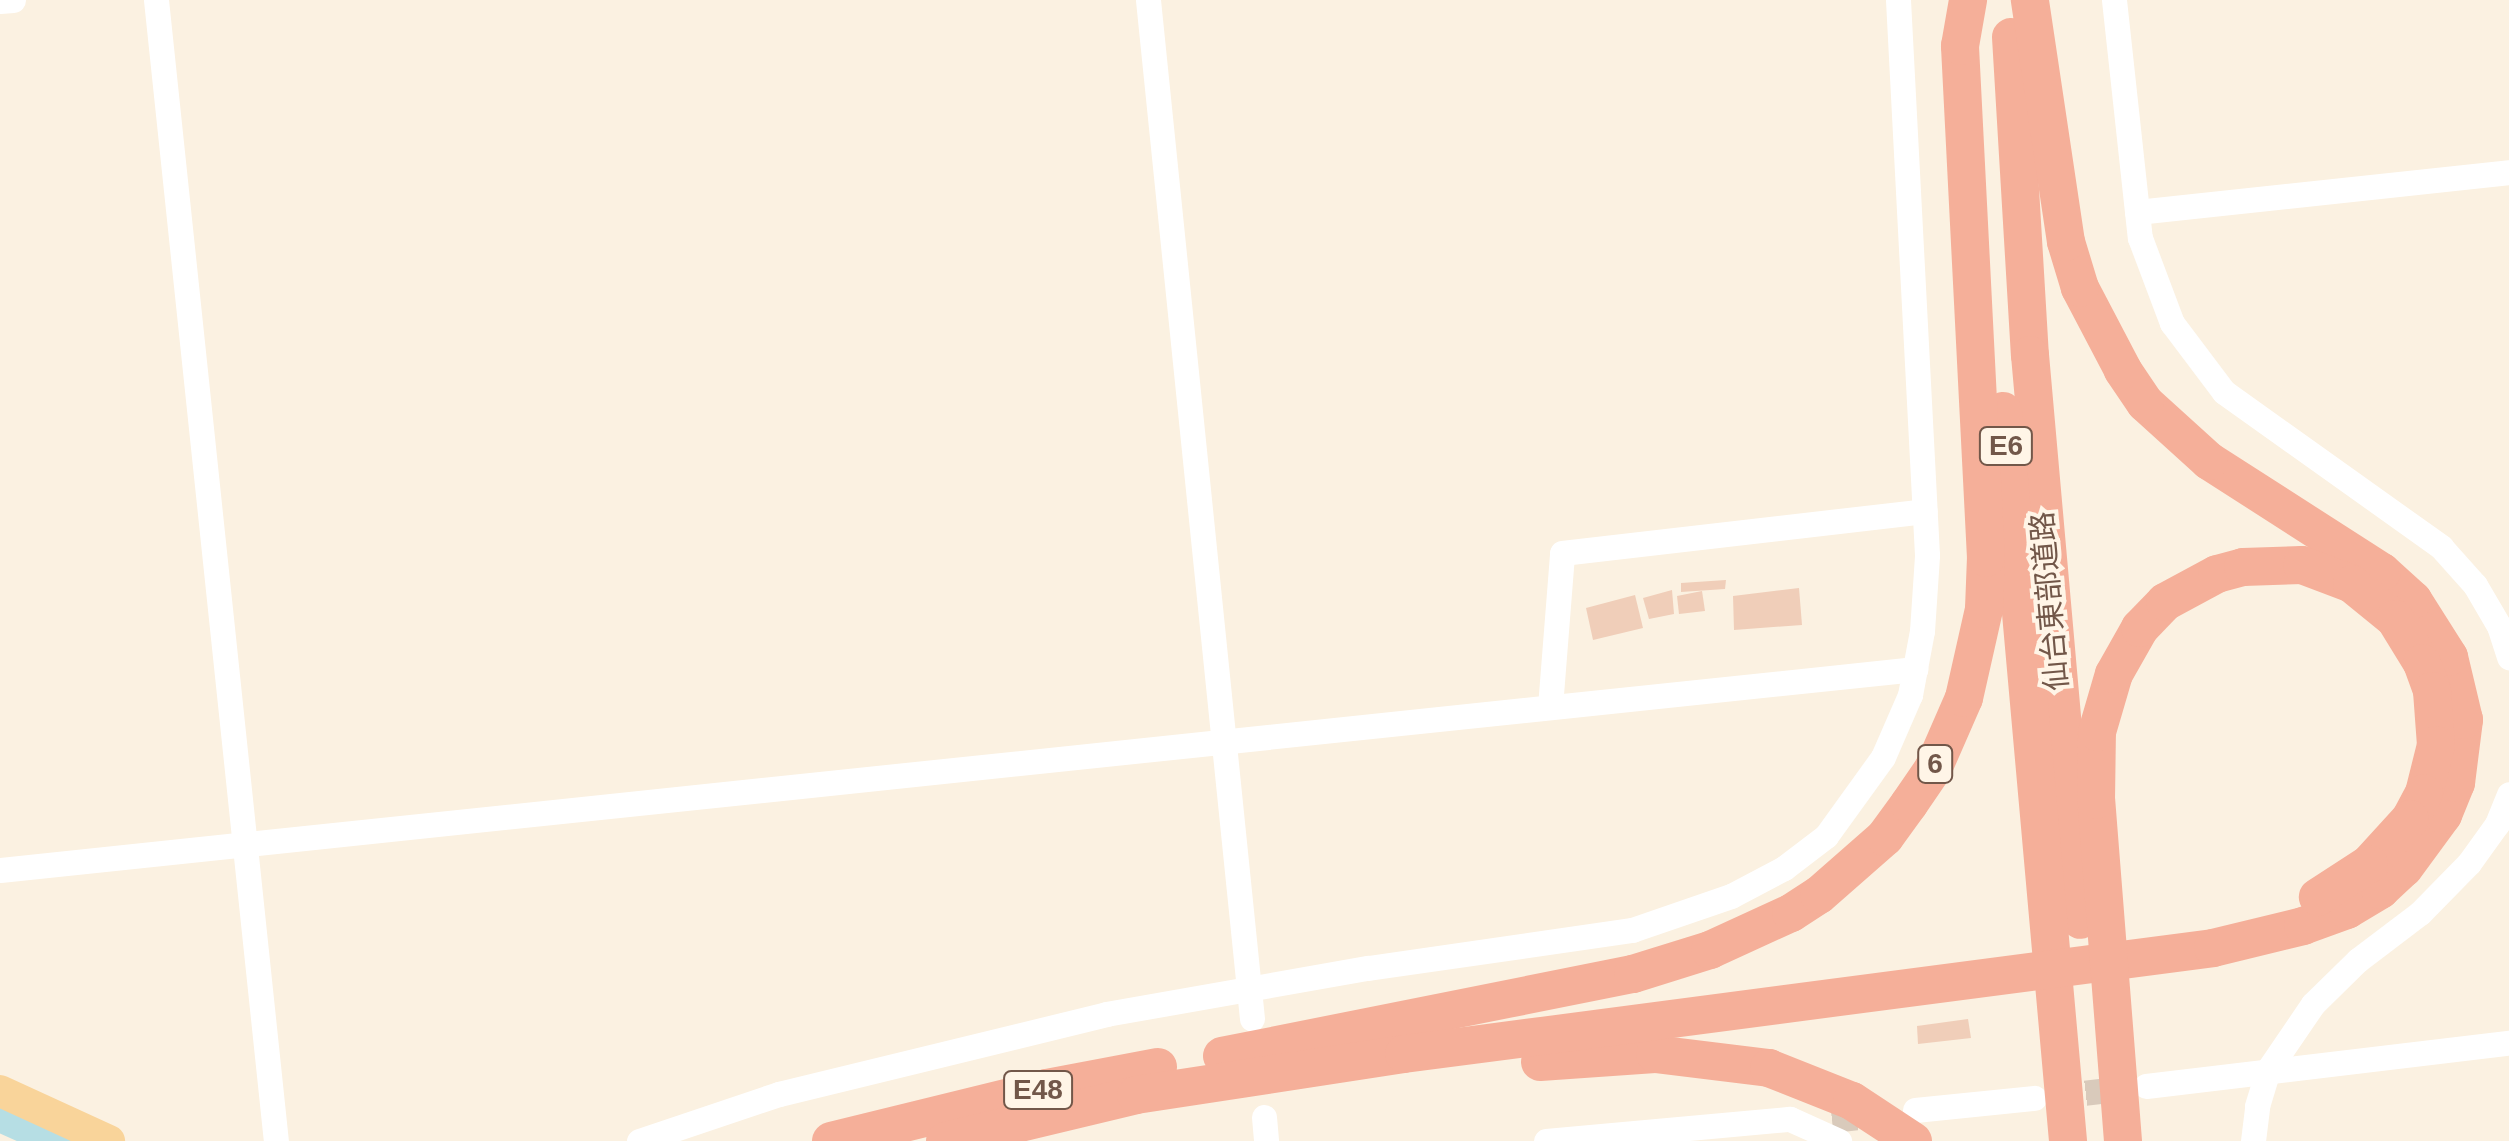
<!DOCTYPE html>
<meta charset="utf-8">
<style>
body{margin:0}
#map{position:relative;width:2509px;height:1141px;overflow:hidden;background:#fbf1e1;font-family:Arial,"Noto Sans JP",sans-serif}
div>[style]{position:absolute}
.river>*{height:35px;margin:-17.5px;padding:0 17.5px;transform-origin:17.5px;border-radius:17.5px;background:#b6dee4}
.building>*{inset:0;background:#f0ceb9}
.minor-tunnel>*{height:25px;margin-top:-12.5px;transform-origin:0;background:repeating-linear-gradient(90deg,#d9cabb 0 25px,transparent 0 37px)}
.minor>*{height:25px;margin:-12.5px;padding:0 12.5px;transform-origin:12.5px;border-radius:12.5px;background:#fff}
.major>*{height:32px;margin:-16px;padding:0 16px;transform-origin:16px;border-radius:16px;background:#f9d49a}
.highway>*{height:38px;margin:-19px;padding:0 19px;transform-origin:19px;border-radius:19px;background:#f5af99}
span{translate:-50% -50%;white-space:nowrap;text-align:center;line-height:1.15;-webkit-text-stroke:8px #fff5e7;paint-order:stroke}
.shield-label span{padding:2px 8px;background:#fff5e7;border:2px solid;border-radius:8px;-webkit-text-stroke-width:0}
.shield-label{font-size:28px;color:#725749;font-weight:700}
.street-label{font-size:30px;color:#725749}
</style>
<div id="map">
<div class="river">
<div style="left:0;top:1114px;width:66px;rotate:24.2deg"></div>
</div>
<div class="building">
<div style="clip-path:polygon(1726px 580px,1725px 589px,1681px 592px,1681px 583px)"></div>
<div style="clip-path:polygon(1799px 588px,1802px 625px,1734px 630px,1733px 596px)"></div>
<div style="clip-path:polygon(1672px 590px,1674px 614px,1649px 619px,1643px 598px)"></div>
<div style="clip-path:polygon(1702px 591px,1705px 611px,1679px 614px,1677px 596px)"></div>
<div style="clip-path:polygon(1635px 595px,1643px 628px,1593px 640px,1586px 608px)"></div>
<div style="clip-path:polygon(1968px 1019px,1971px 1038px,1918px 1044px,1917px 1026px)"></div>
</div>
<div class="minor-tunnel">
<div style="left:2049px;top:1097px;width:86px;rotate:-6.7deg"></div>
<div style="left:1832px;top:1120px;width:45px;rotate:-6.3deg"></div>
</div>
<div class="minor">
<div style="left:156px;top:0;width:1147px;rotate:84deg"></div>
<div style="left:1148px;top:0;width:1024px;rotate:84.17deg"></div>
<div style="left:2114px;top:0;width:239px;rotate:83.8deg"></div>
<div style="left:2140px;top:238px;width:91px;rotate:69.4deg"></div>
<div style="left:2172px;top:323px;width:86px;rotate:53deg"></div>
<div style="left:2224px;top:392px;width:267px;rotate:35.5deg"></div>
<div style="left:2441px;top:547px;width:51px;rotate:48.2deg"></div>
<div style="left:2475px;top:585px;width:48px;rotate:59.7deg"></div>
<div style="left:2499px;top:626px;width:33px;rotate:72deg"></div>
<div style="left:0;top:1px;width:13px;rotate:-4deg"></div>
<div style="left:2137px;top:212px;width:374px;rotate:-6.1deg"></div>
<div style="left:1550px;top:707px;width:154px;rotate:-85.5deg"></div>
<div style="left:1562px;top:553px;width:365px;rotate:-6.6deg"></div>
<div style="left:0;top:870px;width:1926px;rotate:-5.99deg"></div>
<div style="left:2146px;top:1086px;width:366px;rotate:-6.8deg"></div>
<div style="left:1915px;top:1110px;width:120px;rotate:-5.8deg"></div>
<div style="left:1264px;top:1117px;width:24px;rotate:85deg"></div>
<div style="left:639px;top:1141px;width:148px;rotate:-18.6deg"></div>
<div style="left:779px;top:1094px;width:337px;rotate:-13.7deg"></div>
<div style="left:1106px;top:1014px;width:266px;rotate:-10deg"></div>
<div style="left:1368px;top:968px;width:267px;rotate:-8.2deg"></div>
<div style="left:1632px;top:930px;width:105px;rotate:-19deg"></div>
<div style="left:1731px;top:896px;width:60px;rotate:-27.8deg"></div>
<div style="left:1784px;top:868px;width:53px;rotate:-37.3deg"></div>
<div style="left:1826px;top:836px;width:97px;rotate:-54.2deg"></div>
<div style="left:1883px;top:757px;width:68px;rotate:-66.5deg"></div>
<div style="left:1910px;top:695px;width:65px;rotate:-79.4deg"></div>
<div style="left:1922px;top:631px;width:76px;rotate:-86.2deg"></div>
<div style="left:1927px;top:555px;width:556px;rotate:-92.99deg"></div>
<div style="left:1546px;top:1141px;width:245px;rotate:-5.2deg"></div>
<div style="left:1790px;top:1119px;width:54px;rotate:24.2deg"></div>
<div style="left:2253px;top:1141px;width:35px;rotate:-83deg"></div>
<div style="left:2257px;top:1106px;width:38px;rotate:-73deg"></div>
<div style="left:2268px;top:1070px;width:80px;rotate:-55.7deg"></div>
<div style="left:2313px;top:1004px;width:63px;rotate:-44.4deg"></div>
<div style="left:2358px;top:960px;width:78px;rotate:-37.2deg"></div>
<div style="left:2420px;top:913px;width:70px;rotate:-45.6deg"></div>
<div style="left:2469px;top:863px;width:48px;rotate:-54.3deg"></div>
<div style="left:2497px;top:824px;width:32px;rotate:-68deg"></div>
</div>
<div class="major">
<div style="left:0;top:1091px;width:120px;rotate:24.6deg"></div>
</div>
<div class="highway">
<div style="left:2011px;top:37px;width:319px;rotate:86.6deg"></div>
<div style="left:2030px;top:355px;width:567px;rotate:84.94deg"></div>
<div style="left:2003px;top:411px;width:733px;rotate:84.91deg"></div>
<div style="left:1222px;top:1056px;width:419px;rotate:-11.3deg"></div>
<div style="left:1633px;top:974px;width:81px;rotate:-17.3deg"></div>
<div style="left:1710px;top:950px;width:89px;rotate:-24.6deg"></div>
<div style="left:1791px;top:913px;width:33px;rotate:-33deg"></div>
<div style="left:1819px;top:895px;width:88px;rotate:-41.3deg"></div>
<div style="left:1885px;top:837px;width:41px;rotate:-54deg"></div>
<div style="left:1909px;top:804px;width:42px;rotate:-55.6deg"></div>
<div style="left:1933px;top:769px;width:77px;rotate:-66.4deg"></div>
<div style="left:1964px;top:698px;width:91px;rotate:-77.3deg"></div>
<div style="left:1984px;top:609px;width:51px;rotate:-87.8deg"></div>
<div style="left:1986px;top:558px;width:513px;rotate:-92.91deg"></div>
<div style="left:1960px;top:46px;width:47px;rotate:-80.1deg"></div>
<div style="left:1540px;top:1062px;width:115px;rotate:-4deg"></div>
<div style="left:1655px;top:1054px;width:115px;rotate:7deg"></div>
<div style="left:1769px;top:1068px;width:89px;rotate:21.7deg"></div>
<div style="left:1852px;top:1101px;width:73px;rotate:33.3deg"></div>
<div style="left:831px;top:1141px;width:222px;rotate:-13.8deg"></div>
<div style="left:1047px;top:1088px;width:113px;rotate:-10.7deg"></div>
<div style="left:945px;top:1141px;width:196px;rotate:-13.5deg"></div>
<div style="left:1136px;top:1095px;width:271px;rotate:-8.7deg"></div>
<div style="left:1404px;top:1054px;width:816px;rotate:-7.46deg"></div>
<div style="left:2213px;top:948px;width:93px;rotate:-13.7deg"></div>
<div style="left:2303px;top:926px;width:47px;rotate:-20deg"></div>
<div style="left:2347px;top:910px;width:39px;rotate:-31deg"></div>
<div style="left:2380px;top:890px;width:33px;rotate:-43deg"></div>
<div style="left:2404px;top:868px;width:66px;rotate:-53.7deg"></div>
<div style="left:2443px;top:815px;width:35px;rotate:-68deg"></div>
<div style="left:2456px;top:783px;width:64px;rotate:-82.8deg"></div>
<div style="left:2464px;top:720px;width:65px;rotate:-103.4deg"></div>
<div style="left:2449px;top:657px;width:67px;rotate:-122.3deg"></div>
<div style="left:2413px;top:600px;width:42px;rotate:-137.9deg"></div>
<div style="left:2382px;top:572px;width:206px;rotate:-147.3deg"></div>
<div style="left:2209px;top:461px;width:86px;rotate:-137.8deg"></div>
<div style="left:2145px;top:403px;width:40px;rotate:-124deg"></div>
<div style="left:2123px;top:370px;width:93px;rotate:-117.7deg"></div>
<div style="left:2080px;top:288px;width:48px;rotate:-106.9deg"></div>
<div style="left:2066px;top:242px;width:245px;rotate:-98.5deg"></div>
<div style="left:2123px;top:1141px;width:342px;rotate:-94.5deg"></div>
<div style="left:2096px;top:800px;width:68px;rotate:-89.2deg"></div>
<div style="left:2097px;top:732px;width:60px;rotate:-73.7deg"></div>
<div style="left:2114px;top:674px;width:53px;rotate:-60.5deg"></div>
<div style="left:2140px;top:628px;width:36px;rotate:-46deg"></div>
<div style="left:2165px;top:602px;width:59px;rotate:-28.3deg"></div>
<div style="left:2217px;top:574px;width:27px;rotate:-15deg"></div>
<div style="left:2243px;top:567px;width:59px;rotate:-1.9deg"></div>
<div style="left:2302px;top:565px;width:53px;rotate:20.8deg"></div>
<div style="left:2352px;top:584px;width:55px;rotate:39.1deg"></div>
<div style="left:2395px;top:619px;width:52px;rotate:58.5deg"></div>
<div style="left:2422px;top:663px;width:30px;rotate:70deg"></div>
<div style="left:2432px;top:691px;width:54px;rotate:85.8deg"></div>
<div style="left:2436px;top:745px;width:49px;rotate:104deg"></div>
<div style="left:2424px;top:793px;width:30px;rotate:118deg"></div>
<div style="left:2410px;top:819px;width:61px;rotate:132.3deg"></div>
<div style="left:2369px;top:864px;width:61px;rotate:147.1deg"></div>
</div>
<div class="shield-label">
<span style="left:2006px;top:446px">E6</span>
<span style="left:1935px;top:764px">6</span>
<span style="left:1038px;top:1090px">E48</span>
</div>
<div class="street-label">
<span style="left:2050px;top:601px;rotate:-95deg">仙台東部道路</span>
</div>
</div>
